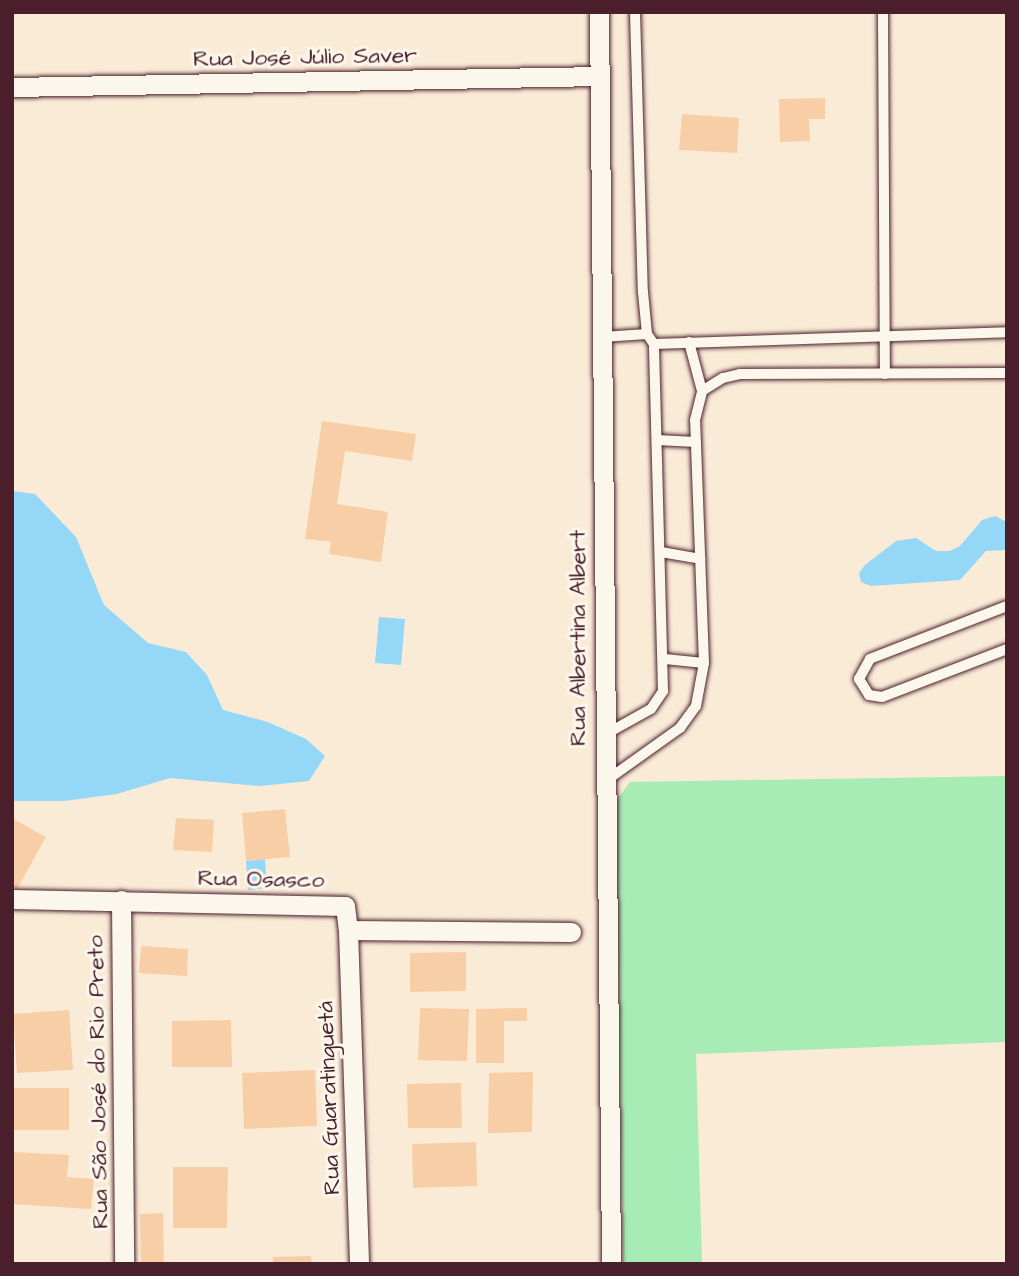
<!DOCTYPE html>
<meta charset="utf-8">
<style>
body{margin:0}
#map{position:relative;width:1019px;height:1276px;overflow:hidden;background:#faebd7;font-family:"Architects Daughter",sans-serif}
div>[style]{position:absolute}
.green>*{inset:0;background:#a7ebb5}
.water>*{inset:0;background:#95d7f7}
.building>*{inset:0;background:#f8cea7}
.roads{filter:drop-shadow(0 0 2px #4a1f2b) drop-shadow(0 0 2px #4a1f2b)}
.service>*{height:10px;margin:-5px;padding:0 5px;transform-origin:5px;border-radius:5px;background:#fbf7ec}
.minor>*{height:19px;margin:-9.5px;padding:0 9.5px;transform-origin:9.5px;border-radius:9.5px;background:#fbf7ec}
span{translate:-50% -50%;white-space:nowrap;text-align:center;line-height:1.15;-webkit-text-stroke:6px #fbf7ec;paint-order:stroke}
.street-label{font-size:23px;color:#4a1f2b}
.frame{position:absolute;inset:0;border:14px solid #4a1f2b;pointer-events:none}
</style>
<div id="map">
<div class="green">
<div style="clip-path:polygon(1007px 776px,1007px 1042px,696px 1054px,702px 1264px,623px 1264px,616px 801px,630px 782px)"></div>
</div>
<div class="water">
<div style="clip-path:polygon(12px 491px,35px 494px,76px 537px,104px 605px,148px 643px,186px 652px,207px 675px,223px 710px,268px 722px,306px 739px,325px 756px,309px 781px,260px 786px,170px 778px,117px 794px,64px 801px,12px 801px)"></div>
<div style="clip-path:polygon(995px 516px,1007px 522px,1007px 550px,986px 551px,960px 580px,871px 586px,861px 582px,859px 573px,865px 565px,896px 541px,916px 538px,936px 551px,950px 551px,960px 546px,982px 520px)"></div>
<div style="clip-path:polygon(379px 617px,405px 619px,401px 665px,375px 663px)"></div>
<div style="clip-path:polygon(265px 859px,267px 888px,248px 890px,246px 861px)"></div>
</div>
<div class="building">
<div style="clip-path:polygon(825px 98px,825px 119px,809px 119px,810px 141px,780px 142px,779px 99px)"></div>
<div style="clip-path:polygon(682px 114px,739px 118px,737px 153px,679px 150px)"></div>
<div style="clip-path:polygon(322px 421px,416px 434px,412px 461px,345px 451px,337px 504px,388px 512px,381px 562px,329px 554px,331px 542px,305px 539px)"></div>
<div style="clip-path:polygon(285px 809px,290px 857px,246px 861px,242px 813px)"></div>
<div style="clip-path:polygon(12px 818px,46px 837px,17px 889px,12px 886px)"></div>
<div style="clip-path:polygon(176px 818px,214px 820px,212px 852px,173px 850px)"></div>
<div style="clip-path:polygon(141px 946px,188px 949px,187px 976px,139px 973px)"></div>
<div style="clip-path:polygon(466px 952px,466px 991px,410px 992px,410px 953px)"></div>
<div style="clip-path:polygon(420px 1008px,469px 1009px,467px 1061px,418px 1060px)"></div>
<div style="clip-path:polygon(527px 1008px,527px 1021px,504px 1021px,504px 1063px,476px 1063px,476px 1009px)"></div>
<div style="clip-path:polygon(69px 1010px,73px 1070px,17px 1073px,13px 1014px)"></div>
<div style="clip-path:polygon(231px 1020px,232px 1067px,172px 1067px,172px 1021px)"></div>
<div style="clip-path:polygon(315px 1070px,317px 1126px,244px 1129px,242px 1073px)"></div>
<div style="clip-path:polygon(533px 1072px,532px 1132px,488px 1133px,489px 1073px)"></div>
<div style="clip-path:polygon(461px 1083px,462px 1128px,408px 1128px,407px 1084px)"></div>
<div style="clip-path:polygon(12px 1088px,69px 1088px,69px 1130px,12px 1130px)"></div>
<div style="clip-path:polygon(476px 1142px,477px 1186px,413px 1188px,412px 1144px)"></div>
<div style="clip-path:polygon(14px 1152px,69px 1155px,67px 1177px,94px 1179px,91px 1209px,12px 1204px)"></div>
<div style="clip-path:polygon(173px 1167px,228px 1167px,227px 1228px,173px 1228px)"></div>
<div style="clip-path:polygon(163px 1213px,164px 1264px,141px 1264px,140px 1214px)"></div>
<div style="clip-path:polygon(311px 1256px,312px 1264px,273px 1264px,273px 1257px)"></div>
</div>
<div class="roads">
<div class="service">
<div style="left:635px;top:12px;width:280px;rotate:88.4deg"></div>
<div style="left:643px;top:292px;width:42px;rotate:84.6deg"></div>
<div style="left:647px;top:334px;width:12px;rotate:55deg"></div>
<div style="left:883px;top:12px;width:362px;rotate:89.7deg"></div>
<div style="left:602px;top:337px;width:45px;rotate:-3.8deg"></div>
<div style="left:689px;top:342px;width:51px;rotate:75.1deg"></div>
<div style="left:657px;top:440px;width:39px;rotate:3deg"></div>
<div style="left:661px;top:552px;width:40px;rotate:10deg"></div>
<div style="left:1007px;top:606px;width:147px;rotate:158.9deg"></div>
<div style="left:870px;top:659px;width:23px;rotate:119deg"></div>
<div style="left:859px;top:679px;width:19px;rotate:58deg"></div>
<div style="left:869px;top:695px;width:13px;rotate:9deg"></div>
<div style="left:882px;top:697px;width:134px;rotate:-21deg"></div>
<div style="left:665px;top:659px;width:39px;rotate:6deg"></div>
<div style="left:606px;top:734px;width:51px;rotate:-29.1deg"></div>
<div style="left:651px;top:709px;width:22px;rotate:-56deg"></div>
<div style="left:663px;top:691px;width:347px;rotate:-91.5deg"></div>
<div style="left:654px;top:344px;width:353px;rotate:-1.9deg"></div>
<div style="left:607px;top:780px;width:90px;rotate:-35.5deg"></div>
<div style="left:680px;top:728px;width:27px;rotate:-54deg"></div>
<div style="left:696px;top:706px;width:44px;rotate:-79.5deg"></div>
<div style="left:704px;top:663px;width:243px;rotate:-92.1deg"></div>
<div style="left:695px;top:420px;width:30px;rotate:-76deg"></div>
<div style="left:702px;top:391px;width:25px;rotate:-32deg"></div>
<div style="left:723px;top:378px;width:17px;rotate:-13deg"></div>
<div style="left:740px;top:374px;width:267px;rotate:-0.2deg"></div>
</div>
<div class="minor">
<div style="left:599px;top:12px;width:1252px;rotate:89.45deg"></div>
<div style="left:12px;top:87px;width:587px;rotate:-1.07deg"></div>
<div style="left:12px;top:899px;width:333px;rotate:1.2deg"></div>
<div style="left:345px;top:906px;width:24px;rotate:83deg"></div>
<div style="left:348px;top:930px;width:223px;rotate:0.5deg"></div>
<div style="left:121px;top:900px;width:364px;rotate:89.5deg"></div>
<div style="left:348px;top:930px;width:334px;rotate:88.1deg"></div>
</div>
</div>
<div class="street-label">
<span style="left:305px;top:57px;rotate:-1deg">Rua José Júlio Saver</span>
<span style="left:578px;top:638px;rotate:-90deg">Rua Albertina Albert</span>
<span style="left:261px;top:879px;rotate:1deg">Rua Osasco</span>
<span style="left:98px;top:1082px;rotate:-91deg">Rua São José do Rio Preto</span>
<span style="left:329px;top:1098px;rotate:-92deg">Rua Guaratinguetá</span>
</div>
<div class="frame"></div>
</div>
